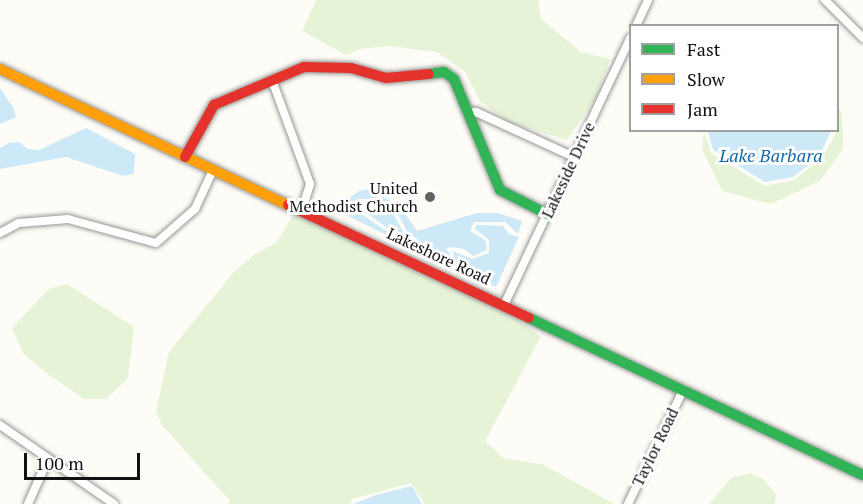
<!DOCTYPE html>
<style>
body{margin:0}
#map{position:relative;width:863px;height:504px;overflow:hidden;background:#fdfcf7;font-family:"PT Serif",serif}
div>[style]{position:absolute}
.green>*{inset:0;background:#e7f3d7}
.water>*{inset:0;background:#cde8f7}
.roads{filter:drop-shadow(0 0 2px #979795) drop-shadow(0 0 2px #979795)}
.street>*{height:8px;margin:-4px;padding:0 4px;transform-origin:4px;border-radius:4px;background:#fffffe}
.fast>*{height:10px;margin:-5px;padding:0 5px;transform-origin:5px;border-radius:5px;background:#30b455}
.slow>*{height:10px;margin:-5px;padding:0 5px;transform-origin:5px;border-radius:5px;background:#ff9f0a}
.jam>*{height:10px;margin:-5px;padding:0 5px;transform-origin:5px;border-radius:5px;background:#e5322d}
.dots>*{width:16px;height:16px;translate:-50% -50%;box-sizing:border-box;border:3px solid #fff;border-radius:50%}
span{translate:-50% -50%;white-space:nowrap;text-align:center;line-height:1.15;-webkit-text-stroke:6px #fff;paint-order:stroke}
.street-label{font-size:16px;color:#111}
.poi-label{font-size:16px;color:#111}
.right{translate:-100% -50%;text-align:right}
.water-label{font-size:18px;color:#1768a6;font-style:italic}
.legend{position:absolute;left:629px;top:24px;width:210px;height:108px;box-sizing:border-box;background:#fff;border:2px solid #a0a0a0;margin:0;padding:8px 10px;list-style:none;font-size:18px;color:#111}
.legend li{display:flex;align-items:center;gap:12px;height:30px}
.legend b{width:30px;border:2px solid #a0a0a0}
.scale{position:absolute;left:24px;top:453px;width:116px;height:27px;box-sizing:border-box;border:3px solid #111;border-top:0;padding-left:8px;font-size:18px;line-height:21px;white-space:nowrap;color:#111;-webkit-text-stroke:4px #fff;paint-order:stroke}
</style>
<div id="map">
<div class="green">
<div style="clip-path:polygon(316px 0,538px 0,541px 19px,581px 52px,610px 59px,597px 97px,567px 140px,510px 123px,480px 101px,465px 72px,437px 52px,388px 46px,360px 49px,346px 55px,302px 31px)"></div>
<div style="clip-path:polygon(838px 108px,842px 113px,843px 149px,820px 181px,771px 204px,722px 191px,702px 149px,704px 131px,711px 153px,765px 186px,794px 180px,821px 159px,838px 130px)"></div>
<div style="clip-path:polygon(295px 212px,499px 308px,541px 336px,485px 441px,503px 458px,544px 465px,614px 504px,425px 504px,411px 483px,352px 499px,350px 504px,228px 504px,230px 501px,162px 425px,156px 411px,169px 352px,233px 273px,255px 254px,277px 242px)"></div>
<div style="clip-path:polygon(67px 284px,134px 327px,128px 378px,106px 399px,84px 399px,45px 372px,23px 353px,12px 328px,49px 289px)"></div>
<div style="clip-path:polygon(750px 473px,763px 479px,776px 494px,775px 504px,709px 504px,731px 478px)"></div>
</div>
<div class="water">
<div style="clip-path:polygon(0 88px,14px 109px,16px 117px,0 124px)"></div>
<div style="clip-path:polygon(86px 128px,135px 154px,134px 174px,123px 176px,66px 157px,0 169px,0 148px,9px 143px,19px 142px,28px 149px,39px 150px)"></div>
<div style="clip-path:polygon(708px 131px,708px 130px,831px 131px,819px 157px,793px 177px,765px 182px,713px 150px)"></div>
<div style="clip-path:polygon(372px 189px,401px 208px,417px 231px,477px 213px,498px 213px,522px 221px,518px 234px,505px 222px,474px 222px,470px 231px,485px 240px,487px 250px,473px 256px,464px 249px,450px 247px,446px 249px,451px 255px,444px 255px,431px 250px,407px 231px,394px 207px,372px 199px,361px 199px,355px 204px,360px 213px,405px 244px,334px 209px,359px 191px)"></div>
<div style="clip-path:polygon(363px 202px,391px 210px,404px 233px,429px 253px,444px 258px,454px 258px,453px 251px,472px 259px,489px 253px,489px 240px,475px 229px,476px 225px,503px 226px,509px 234px,519px 237px,496px 287px,408px 247px,407px 241px,363px 211px,359px 205px)"></div>
<div style="clip-path:polygon(412px 486px,422px 504px,353px 504px,376px 495px)"></div>
</div>
<div class="roads">
<div class="street">
<div style="left:825px;top:0;width:54px;rotate:45deg"></div>
<div style="left:636px;top:26px;width:29px;rotate:-65deg"></div>
<div style="left:272px;top:80px;width:111px;rotate:69.9deg"></div>
<div style="left:310px;top:184px;width:28px;rotate:107deg"></div>
<div style="left:467px;top:113px;width:9px;rotate:-6deg"></div>
<div style="left:476px;top:112px;width:108px;rotate:24.7deg"></div>
<div style="left:0;top:233px;width:21px;rotate:-28deg"></div>
<div style="left:19px;top:223px;width:49px;rotate:-4.7deg"></div>
<div style="left:68px;top:219px;width:91px;rotate:15.3deg"></div>
<div style="left:156px;top:243px;width:52px;rotate:-41.1deg"></div>
<div style="left:195px;top:209px;width:43px;rotate:-65.2deg"></div>
<div style="left:505px;top:303px;width:293px;rotate:-64.7deg"></div>
<div style="left:0;top:425px;width:139px;rotate:34.7deg"></div>
<div style="left:28px;top:504px;width:49px;rotate:-66deg"></div>
<div style="left:628px;top:504px;width:127px;rotate:-64.2deg"></div>
</div>
<div class="fast">
<div style="left:429px;top:74px;width:15px;rotate:-8deg"></div>
<div style="left:444px;top:72px;width:12px;rotate:35deg"></div>
<div style="left:454px;top:79px;width:120px;rotate:67.5deg"></div>
<div style="left:500px;top:190px;width:53px;rotate:27.1deg"></div>
<div style="left:529px;top:318px;width:369px;rotate:25.2deg"></div>
</div>
<div class="slow">
<div style="left:0;top:69px;width:318px;rotate:25.3deg"></div>
</div>
<div class="jam">
<div style="left:185px;top:157px;width:60px;rotate:-60.9deg"></div>
<div style="left:214px;top:105px;width:98px;rotate:-22.9deg"></div>
<div style="left:304px;top:67px;width:47px;rotate:1.2deg"></div>
<div style="left:351px;top:68px;width:36px;rotate:16deg"></div>
<div style="left:386px;top:78px;width:43px;rotate:-5.3deg"></div>
<div style="left:288px;top:205px;width:266px;rotate:25.1deg"></div>
</div>
</div>
<div class="dots">
<div style="left:430px;top:197px;background:#646362"></div>
</div>
<div class="street-label">
<span style="left:568px;top:170px;rotate:-65deg">Lakeside Drive</span>
<span style="left:439px;top:256px;rotate:25deg">Lakeshore Road</span>
<span style="left:655px;top:447px;rotate:-64deg">Taylor Road</span>
</div>
<div class="poi-label">
<span class="right" style="left:418px;top:197px">United<br>Methodist Church</span>
</div>
<div class="water-label">
<span style="left:771px;top:155px">Lake Barbara</span>
</div>
<ul class="legend">
<li><b style="height:8px;background:#30b455"></b>Fast</li>
<li><b style="height:8px;background:#ff9f0a"></b>Slow</li>
<li><b style="height:8px;background:#e5322d"></b>Jam</li>
</ul>
<div class="scale">100 m</div>
</div>
